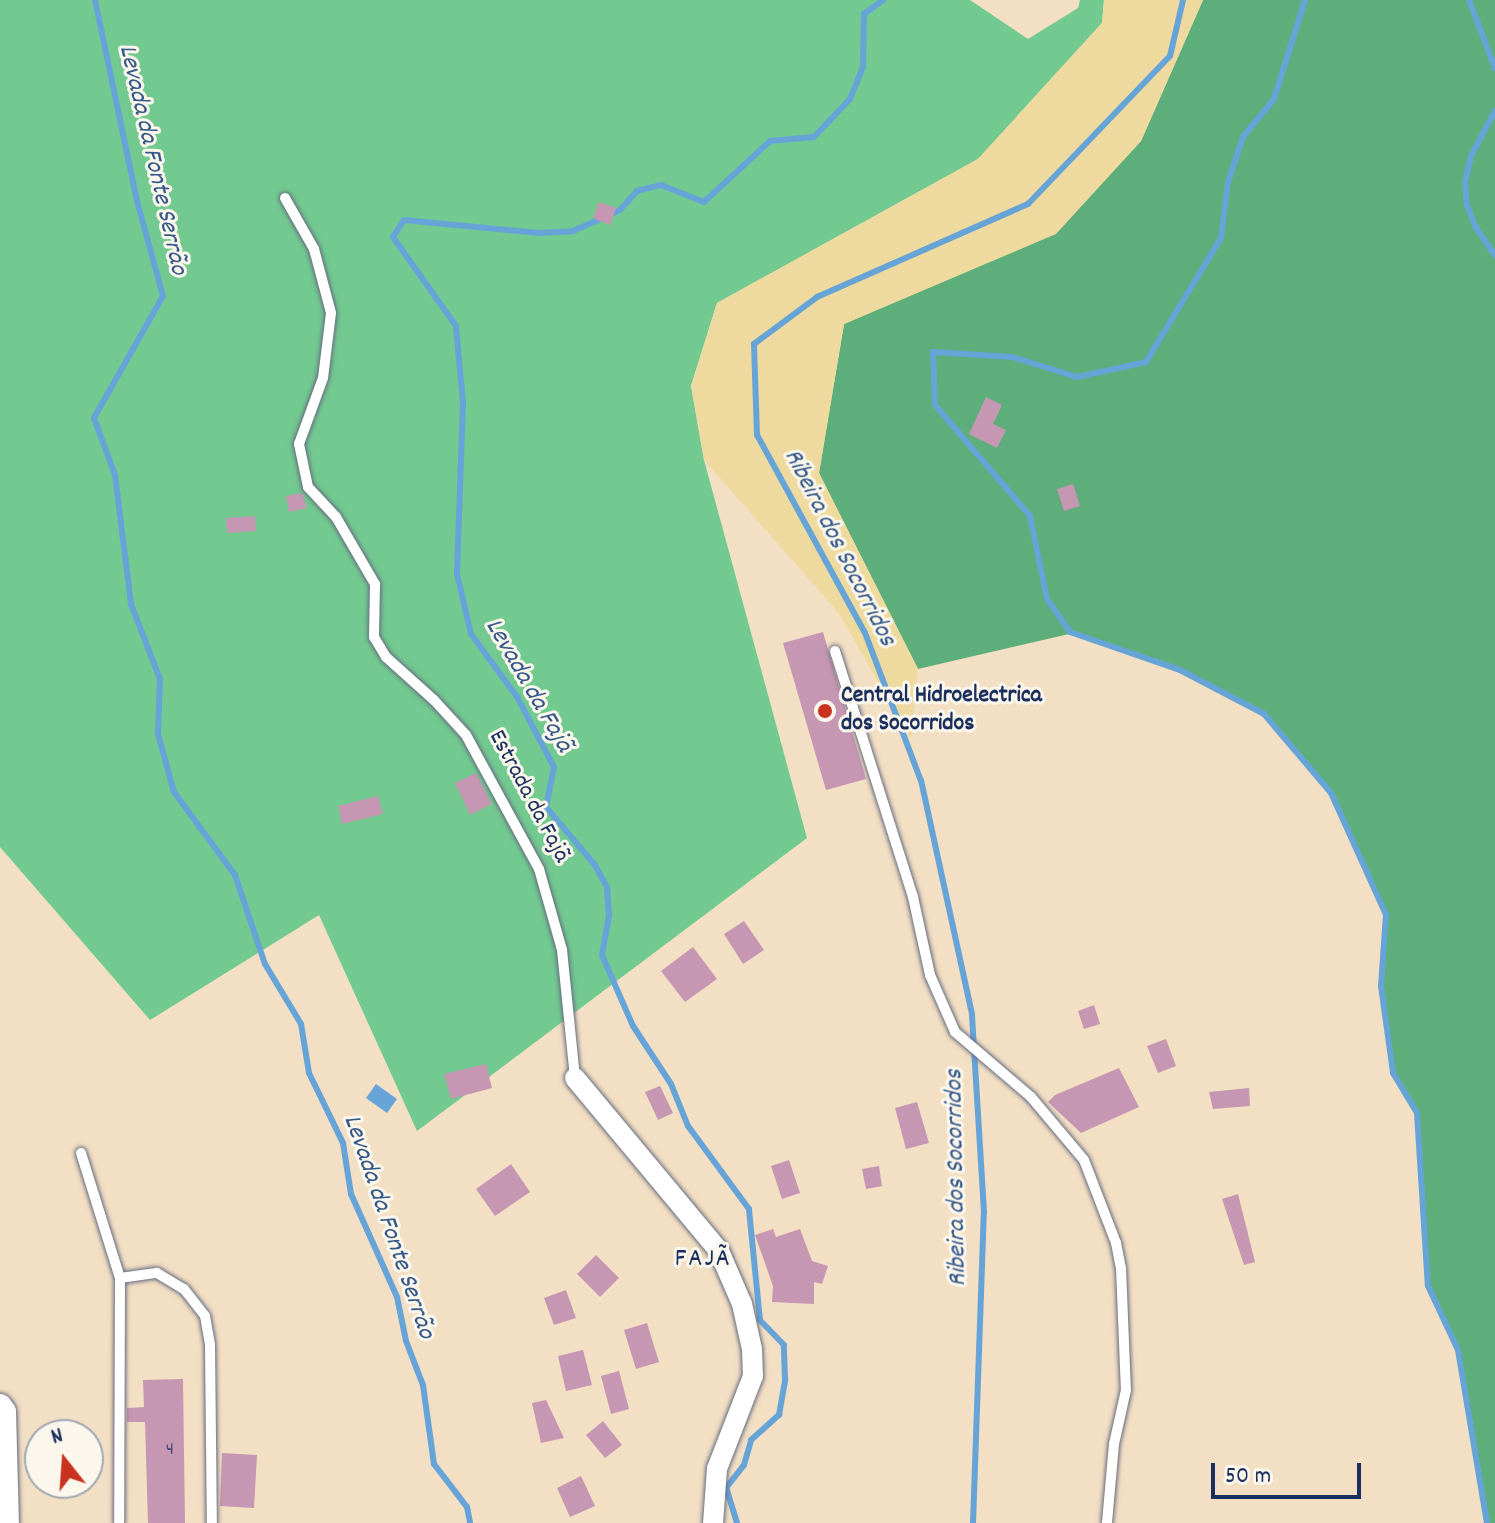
<!DOCTYPE html>
<meta charset="utf-8">
<style>
body{margin:0}
#map{position:relative;width:1495px;height:1523px;overflow:hidden;background:#f3dfc3;font-family:Dekko,sans-serif}
div>[style]{position:absolute}
.green>*{inset:0;background:#72ca90}
.forest>*{inset:0;background:#5dae7a}
.sand>*{inset:0;background:#eeda9e}
.water>*{inset:0;background:#66a4d8}
.stream>*{height:6px;margin:-3px;padding:0 3px;transform-origin:3px;border-radius:3px;background:#66a4d8}
.building>*{inset:0;background:#c697b2}
.roads{filter:drop-shadow(0 0 2px #676d81) drop-shadow(0 0 2px #676d81)}
.service>*{height:10px;margin:-5px;padding:0 5px;transform-origin:5px;border-radius:5px;background:#fff}
.minor>*{height:20px;margin:-10px;padding:0 10px;transform-origin:10px;border-radius:10px;background:#fff}
.tertiary>*{height:24px;margin:-12px;padding:0 12px;transform-origin:12px;border-radius:12px;background:#fff}
.dots>*{width:22px;height:22px;translate:-50% -50%;box-sizing:border-box;border:4px solid #fbf7ec;border-radius:50%}
span{translate:-50% -50%;white-space:nowrap;text-align:center;line-height:1.15;-webkit-text-stroke:6px #fbf7ec;paint-order:stroke}
.number-label{font-size:20px;color:#464973}
.number-label span{-webkit-text-stroke-width:0}
.poi-label{font-size:24px;color:#1b2f5e;font-weight:700}
.left{translate:0 -50%;text-align:left}
.street-label{font-size:24px;color:#1b2f5e}
.water-label{font-size:26px;color:#355889;font-style:italic}
.neighbourhood-label{font-size:26px;color:#1b2f5e;letter-spacing:2px}
.north{position:absolute;left:24px;top:1419px;width:80px;height:80px;box-sizing:border-box;background:#fbf7ec;border:2px solid #a1a7b3;border-radius:50%;rotate:343deg;font-size:22px;font-weight:700;line-height:32px;text-align:center;color:#1b2f5e}
.north::after{content:'';display:block;margin:auto;width:28px;height:36px;background:#c8321e;clip-path:polygon(50% 0,100% 100%,50% 72%,0 100%)}
.scale{position:absolute;left:1211px;top:1463px;width:150px;height:36px;box-sizing:border-box;border:4px solid #1b2f5e;border-top:0;padding-left:10px;font-size:24px;line-height:28px;white-space:nowrap;color:#1b2f5e;-webkit-text-stroke:6px #fbf7ec;paint-order:stroke}
</style>
<div id="map">
<div class="green">
<div style="clip-path:polygon(0 0,970px 0,1028px 39px,1078px 8px,1080px 0,1104px 0,1102px 23px,978px 159px,717px 303px,691px 386px,704px 460px,807px 838px,417px 1131px,319px 915px,150px 1020px,0 847px)"></div>
</div>
<div class="forest">
<div style="clip-path:polygon(1203px 0,1495px 0,1495px 1523px,1485px 1523px,1456px 1350px,1426px 1287px,1415px 1114px,1391px 1073px,1380px 987px,1385px 915px,1330px 794px,1263px 715px,1180px 671px,1069px 634px,918px 669px,819px 473px,844px 324px,1056px 233px,1141px 141px)"></div>
</div>
<div class="sand">
<div style="clip-path:polygon(1104px 0,1203px 0,1141px 141px,1056px 234px,844px 324px,819px 473px,918px 669px,911px 739px,838px 612px,704px 460px,691px 386px,717px 303px,978px 159px,1102px 23px)"></div>
</div>
<div class="water">
<div style="clip-path:polygon(376px 1084px,397px 1099px,387px 1113px,366px 1098px)"></div>
</div>
<div class="stream">
<div style="left:95px;top:0;width:205px;rotate:78.2deg"></div>
<div style="left:137px;top:201px;width:98px;rotate:74.7deg"></div>
<div style="left:163px;top:296px;width:140px;rotate:119.5deg"></div>
<div style="left:94px;top:418px;width:61px;rotate:69.8deg"></div>
<div style="left:115px;top:475px;width:130px;rotate:82.9deg"></div>
<div style="left:131px;top:604px;width:80px;rotate:68.9deg"></div>
<div style="left:160px;top:679px;width:55px;rotate:92.1deg"></div>
<div style="left:158px;top:734px;width:60px;rotate:74.6deg"></div>
<div style="left:174px;top:792px;width:103px;rotate:53.7deg"></div>
<div style="left:235px;top:875px;width:94px;rotate:71.4deg"></div>
<div style="left:265px;top:964px;width:70px;rotate:59deg"></div>
<div style="left:301px;top:1024px;width:50px;rotate:80.7deg"></div>
<div style="left:309px;top:1073px;width:78px;rotate:64.1deg"></div>
<div style="left:343px;top:1143px;width:52px;rotate:81.1deg"></div>
<div style="left:351px;top:1194px;width:113px;rotate:65.9deg"></div>
<div style="left:397px;top:1297px;width:45px;rotate:78.4deg"></div>
<div style="left:406px;top:1341px;width:47px;rotate:68.9deg"></div>
<div style="left:423px;top:1385px;width:80px;rotate:82.1deg"></div>
<div style="left:434px;top:1464px;width:54px;rotate:52.5deg"></div>
<div style="left:467px;top:1507px;width:16px;rotate:79deg"></div>
<div style="left:1305px;top:0;width:104px;rotate:107.4deg"></div>
<div style="left:1274px;top:99px;width:49px;rotate:129.2deg"></div>
<div style="left:1243px;top:137px;width:47px;rotate:108.4deg"></div>
<div style="left:1228px;top:182px;width:56px;rotate:97.1deg"></div>
<div style="left:1221px;top:238px;width:145px;rotate:121.2deg"></div>
<div style="left:1146px;top:362px;width:71px;rotate:167.7deg"></div>
<div style="left:1077px;top:377px;width:68px;rotate:-162.9deg"></div>
<div style="left:1012px;top:357px;width:79px;rotate:-176.4deg"></div>
<div style="left:933px;top:352px;width:53px;rotate:87.8deg"></div>
<div style="left:935px;top:405px;width:146px;rotate:49.4deg"></div>
<div style="left:1030px;top:516px;width:85px;rotate:78.4deg"></div>
<div style="left:1047px;top:599px;width:40px;rotate:55.1deg"></div>
<div style="left:1070px;top:632px;width:116px;rotate:19.1deg"></div>
<div style="left:1180px;top:670px;width:95px;rotate:27.6deg"></div>
<div style="left:1264px;top:714px;width:104px;rotate:49.7deg"></div>
<div style="left:1331px;top:793px;width:134px;rotate:65.7deg"></div>
<div style="left:1386px;top:915px;width:71px;rotate:94deg"></div>
<div style="left:1381px;top:986px;width:88px;rotate:82.1deg"></div>
<div style="left:1393px;top:1073px;width:47px;rotate:59deg"></div>
<div style="left:1417px;top:1113px;width:173px;rotate:86.4deg"></div>
<div style="left:1428px;top:1286px;width:71px;rotate:64.9deg"></div>
<div style="left:1458px;top:1350px;width:175px;rotate:80.5deg"></div>
<div style="left:1469px;top:0;width:73px;rotate:69.1deg"></div>
<div style="left:1495px;top:111px;width:51px;rotate:118.1deg"></div>
<div style="left:1471px;top:156px;width:28px;rotate:103deg"></div>
<div style="left:1465px;top:183px;width:22px;rotate:85deg"></div>
<div style="left:1467px;top:205px;width:22px;rotate:69deg"></div>
<div style="left:1475px;top:226px;width:36px;rotate:56deg"></div>
<div style="left:737px;top:1523px;width:37px;rotate:-107deg"></div>
<div style="left:726px;top:1488px;width:29px;rotate:-52deg"></div>
<div style="left:744px;top:1465px;width:26px;rotate:-74deg"></div>
<div style="left:751px;top:1440px;width:38px;rotate:-42deg"></div>
<div style="left:779px;top:1415px;width:36px;rotate:-80deg"></div>
<div style="left:785px;top:1380px;width:35px;rotate:-92deg"></div>
<div style="left:784px;top:1345px;width:35px;rotate:-134deg"></div>
<div style="left:760px;top:1320px;width:112px;rotate:-95.7deg"></div>
<div style="left:749px;top:1209px;width:103px;rotate:-126.3deg"></div>
<div style="left:688px;top:1126px;width:45px;rotate:-112deg"></div>
<div style="left:671px;top:1084px;width:69px;rotate:-123.2deg"></div>
<div style="left:633px;top:1026px;width:77px;rotate:-113.6deg"></div>
<div style="left:602px;top:955px;width:40px;rotate:-80deg"></div>
<div style="left:609px;top:916px;width:29px;rotate:-94deg"></div>
<div style="left:607px;top:887px;width:26px;rotate:-119deg"></div>
<div style="left:594px;top:864px;width:75px;rotate:-130.1deg"></div>
<div style="left:546px;top:807px;width:41px;rotate:-78.7deg"></div>
<div style="left:554px;top:767px;width:79px;rotate:-117.9deg"></div>
<div style="left:517px;top:697px;width:78px;rotate:-126.1deg"></div>
<div style="left:471px;top:634px;width:62px;rotate:-103.1deg"></div>
<div style="left:457px;top:574px;width:171px;rotate:-88deg"></div>
<div style="left:463px;top:403px;width:77px;rotate:-95.2deg"></div>
<div style="left:456px;top:326px;width:109px;rotate:-125.3deg"></div>
<div style="left:393px;top:237px;width:20px;rotate:-57deg"></div>
<div style="left:404px;top:220px;width:136px;rotate:5.5deg"></div>
<div style="left:539px;top:233px;width:34px;rotate:-3deg"></div>
<div style="left:573px;top:231px;width:51px;rotate:-24.1deg"></div>
<div style="left:620px;top:210px;width:25px;rotate:-48deg"></div>
<div style="left:637px;top:191px;width:25px;rotate:-14deg"></div>
<div style="left:661px;top:185px;width:46px;rotate:21.6deg"></div>
<div style="left:704px;top:202px;width:90px;rotate:-42.7deg"></div>
<div style="left:770px;top:141px;width:44px;rotate:-5.2deg"></div>
<div style="left:814px;top:137px;width:52px;rotate:-46.5deg"></div>
<div style="left:850px;top:99px;width:35px;rotate:-68deg"></div>
<div style="left:863px;top:67px;width:53px;rotate:-88.9deg"></div>
<div style="left:864px;top:14px;width:24px;rotate:-36deg"></div>
<div style="left:973px;top:1523px;width:311px;rotate:-88deg"></div>
<div style="left:984px;top:1212px;width:198px;rotate:-93.5deg"></div>
<div style="left:972px;top:1014px;width:239px;rotate:-102.3deg"></div>
<div style="left:921px;top:781px;width:158px;rotate:-110.7deg"></div>
<div style="left:865px;top:633px;width:226px;rotate:-118.6deg"></div>
<div style="left:757px;top:435px;width:91px;rotate:-91.9deg"></div>
<div style="left:754px;top:344px;width:79px;rotate:-36.7deg"></div>
<div style="left:817px;top:297px;width:231px;rotate:-23.8deg"></div>
<div style="left:1028px;top:204px;width:205px;rotate:-46.2deg"></div>
<div style="left:1170px;top:56px;width:57px;rotate:-76.9deg"></div>
</div>
<div class="building">
<div style="clip-path:polygon(599px 202px,616px 208px,610px 225px,593px 218px)"></div>
<div style="clip-path:polygon(986px 397px,1002px 405px,993px 424px,1006px 430px,997px 448px,969px 434px)"></div>
<div style="clip-path:polygon(1073px 484px,1080px 506px,1064px 511px,1057px 489px)"></div>
<div style="clip-path:polygon(302px 493px,307px 508px,289px 512px,286px 496px)"></div>
<div style="clip-path:polygon(255px 516px,256px 531px,227px 533px,226px 518px)"></div>
<div style="clip-path:polygon(823px 632px,866px 779px,826px 790px,783px 643px)"></div>
<div style="clip-path:polygon(476px 773px,492px 804px,470px 815px,455px 783px)"></div>
<div style="clip-path:polygon(378px 796px,383px 814px,342px 824px,338px 806px)"></div>
<div style="clip-path:polygon(744px 921px,764px 950px,743px 964px,724px 934px)"></div>
<div style="clip-path:polygon(693px 947px,717px 979px,685px 1002px,661px 971px)"></div>
<div style="clip-path:polygon(1094px 1005px,1100px 1024px,1084px 1029px,1078px 1011px)"></div>
<div style="clip-path:polygon(1166px 1039px,1176px 1066px,1158px 1073px,1147px 1046px)"></div>
<div style="clip-path:polygon(486px 1064px,492px 1088px,451px 1099px,444px 1074px)"></div>
<div style="clip-path:polygon(1119px 1068px,1139px 1107px,1081px 1133px,1048px 1102px,1055px 1095px)"></div>
<div style="clip-path:polygon(660px 1086px,673px 1113px,658px 1120px,645px 1092px)"></div>
<div style="clip-path:polygon(1249px 1088px,1250px 1106px,1213px 1109px,1209px 1092px)"></div>
<div style="clip-path:polygon(917px 1102px,929px 1143px,906px 1149px,895px 1108px)"></div>
<div style="clip-path:polygon(789px 1160px,800px 1193px,782px 1199px,771px 1166px)"></div>
<div style="clip-path:polygon(511px 1164px,530px 1192px,495px 1216px,476px 1189px)"></div>
<div style="clip-path:polygon(879px 1166px,882px 1186px,866px 1189px,862px 1169px)"></div>
<div style="clip-path:polygon(1238px 1194px,1255px 1262px,1244px 1265px,1222px 1199px)"></div>
<div style="clip-path:polygon(773px 1229px,776px 1237px,800px 1229px,812px 1261px,828px 1266px,822px 1284px,814px 1282px,814px 1304px,772px 1302px,773px 1286px,755px 1235px)"></div>
<div style="clip-path:polygon(596px 1255px,619px 1278px,600px 1297px,577px 1274px)"></div>
<div style="clip-path:polygon(566px 1290px,576px 1318px,554px 1325px,544px 1298px)"></div>
<div style="clip-path:polygon(647px 1323px,659px 1362px,636px 1369px,624px 1330px)"></div>
<div style="clip-path:polygon(583px 1350px,592px 1385px,566px 1391px,558px 1356px)"></div>
<div style="clip-path:polygon(619px 1371px,629px 1409px,611px 1414px,601px 1376px)"></div>
<div style="clip-path:polygon(183px 1379px,185px 1523px,148px 1523px,145px 1422px,127px 1422px,127px 1408px,144px 1407px,143px 1380px)"></div>
<div style="clip-path:polygon(546px 1400px,564px 1438px,541px 1443px,532px 1403px)"></div>
<div style="clip-path:polygon(603px 1421px,622px 1445px,605px 1458px,586px 1435px)"></div>
<div style="clip-path:polygon(222px 1453px,257px 1455px,254px 1508px,220px 1506px)"></div>
<div style="clip-path:polygon(581px 1476px,595px 1506px,570px 1517px,557px 1488px)"></div>
</div>
<div class="roads">
<div class="service">
<div style="left:285px;top:198px;width:59px;rotate:60.4deg"></div>
<div style="left:314px;top:249px;width:66px;rotate:75.1deg"></div>
<div style="left:331px;top:313px;width:65px;rotate:97deg"></div>
<div style="left:323px;top:378px;width:70px;rotate:110deg"></div>
<div style="left:299px;top:444px;width:44px;rotate:78.2deg"></div>
<div style="left:308px;top:487px;width:41px;rotate:47deg"></div>
<div style="left:336px;top:517px;width:78px;rotate:59.8deg"></div>
<div style="left:375px;top:584px;width:53px;rotate:91.1deg"></div>
<div style="left:374px;top:637px;width:23px;rotate:59deg"></div>
<div style="left:386px;top:657px;width:64px;rotate:41.9deg"></div>
<div style="left:434px;top:700px;width:47px;rotate:47.6deg"></div>
<div style="left:466px;top:735px;width:153px;rotate:61.4deg"></div>
<div style="left:539px;top:869px;width:84px;rotate:74.1deg"></div>
<div style="left:562px;top:950px;width:129px;rotate:84.2deg"></div>
<div style="left:835px;top:651px;width:258px;rotate:72.4deg"></div>
<div style="left:913px;top:897px;width:80px;rotate:77.7deg"></div>
<div style="left:930px;top:975px;width:62px;rotate:66.3deg"></div>
<div style="left:955px;top:1032px;width:100px;rotate:40.5deg"></div>
<div style="left:1031px;top:1097px;width:82px;rotate:49.9deg"></div>
<div style="left:1084px;top:1160px;width:89px;rotate:68.9deg"></div>
<div style="left:1116px;top:1243px;width:25px;rotate:79deg"></div>
<div style="left:1121px;top:1268px;width:122px;rotate:87.7deg"></div>
<div style="left:1126px;top:1390px;width:55px;rotate:102.5deg"></div>
<div style="left:1114px;top:1444px;width:79px;rotate:95.1deg"></div>
<div style="left:81px;top:1153px;width:131px;rotate:72.7deg"></div>
<div style="left:120px;top:1278px;width:245px;rotate:90.2deg"></div>
<div style="left:120px;top:1278px;width:37px;rotate:-8deg"></div>
<div style="left:157px;top:1273px;width:31px;rotate:31deg"></div>
<div style="left:184px;top:1289px;width:34px;rotate:52deg"></div>
<div style="left:205px;top:1316px;width:29px;rotate:80deg"></div>
<div style="left:210px;top:1345px;width:178px;rotate:89.4deg"></div>
</div>
<div class="minor">
<div style="left:575px;top:1078px;width:225px;rotate:50.2deg"></div>
<div style="left:719px;top:1251px;width:58px;rotate:66.5deg"></div>
<div style="left:742px;top:1304px;width:46px;rotate:77.5deg"></div>
<div style="left:752px;top:1349px;width:27px;rotate:88deg"></div>
<div style="left:753px;top:1376px;width:100px;rotate:111.2deg"></div>
<div style="left:717px;top:1469px;width:54px;rotate:94.2deg"></div>
</div>
<div class="tertiary">
<div style="left:0;top:1406px;width:7px;rotate:56deg"></div>
<div style="left:4px;top:1412px;width:111px;rotate:88.5deg"></div>
</div>
</div>
<div class="dots">
<div style="left:825px;top:711px;background:#c8321e"></div>
</div>
<div class="number-label">
<span style="left:170px;top:1450px">4</span>
</div>
<div class="poi-label">
<span class="left" style="left:841px;top:711px">Central Hidroelectrica<br>dos Socorridos</span>
</div>
<div class="street-label">
<span style="left:528px;top:797px;rotate:62deg">Estrada da Fajã</span>
</div>
<div class="water-label">
<span style="left:152px;top:160px;rotate:77deg">Levada da Fonte Serrão</span>
<span style="left:839px;top:548px;rotate:63deg">Ribeira dos Socorridos</span>
<span style="left:528px;top:686px;rotate:60deg">Levada da Fajã</span>
<span style="left:957px;top:1178px;rotate:-91deg">Ribeira dos Socorridos</span>
<span style="left:388px;top:1227px;rotate:71deg">Levada da Fonte Serrão</span>
</div>
<div class="neighbourhood-label">
<span style="left:703px;top:1260px">FAJÃ</span>
</div>
<div class="north">N</div>
<div class="scale">50 m</div>
</div>
